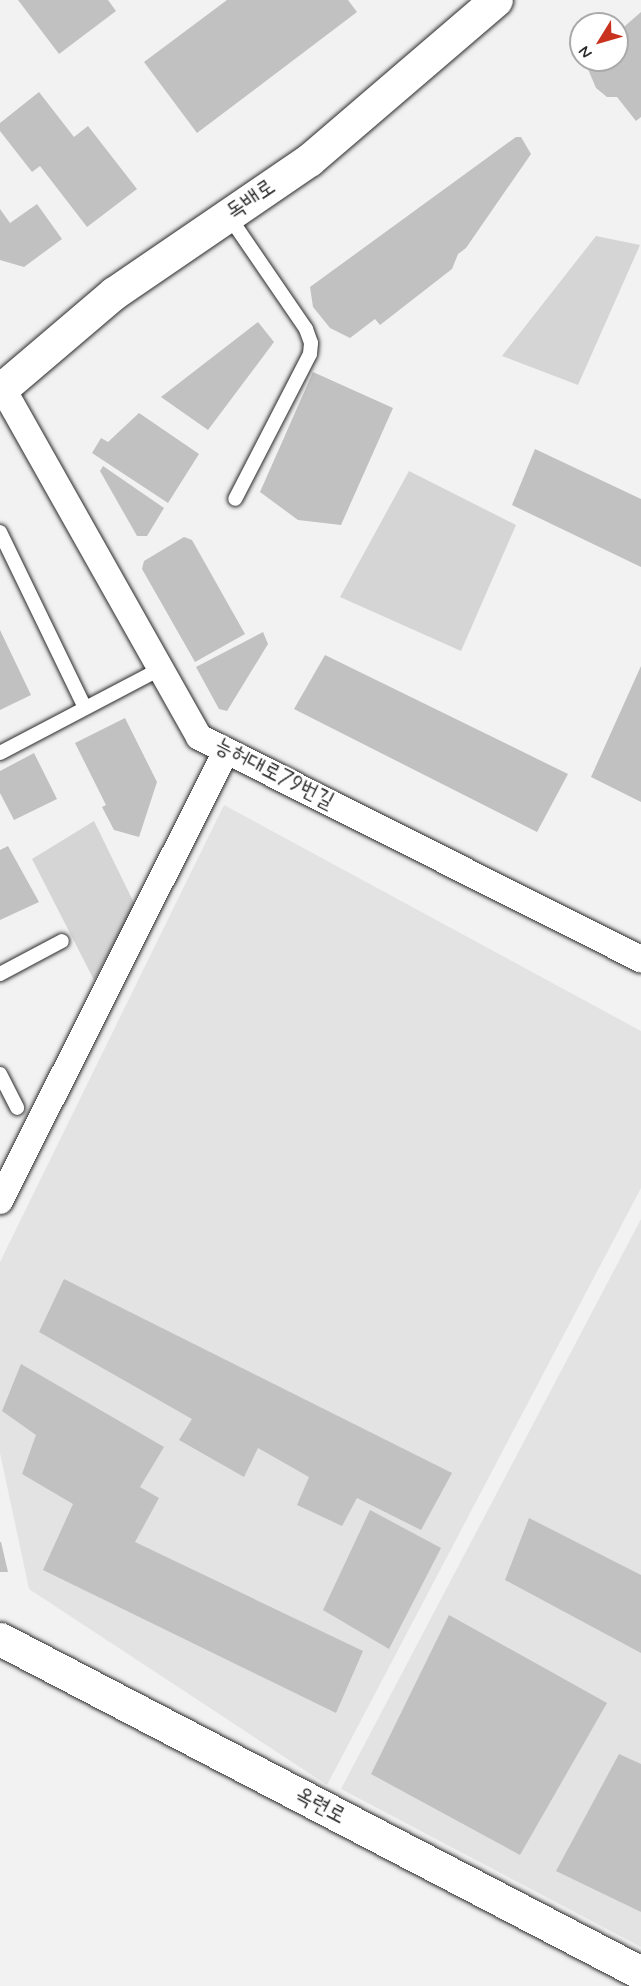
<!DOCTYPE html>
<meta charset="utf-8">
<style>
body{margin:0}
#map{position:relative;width:641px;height:1986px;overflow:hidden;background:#f2f2f2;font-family:Mynerve,"Poor Story",sans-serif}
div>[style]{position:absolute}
.built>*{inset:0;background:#e3e3e3}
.green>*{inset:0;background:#d5d5d5}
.building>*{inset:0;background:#c1c1c1}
.roads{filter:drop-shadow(0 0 2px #2b2b2b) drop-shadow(0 0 2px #2b2b2b)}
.lane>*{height:14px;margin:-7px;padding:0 7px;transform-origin:7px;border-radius:7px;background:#fff}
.street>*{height:26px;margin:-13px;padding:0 13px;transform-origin:13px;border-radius:13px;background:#fff}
.secondary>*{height:33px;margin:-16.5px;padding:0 16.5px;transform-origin:16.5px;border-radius:16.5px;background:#fff}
span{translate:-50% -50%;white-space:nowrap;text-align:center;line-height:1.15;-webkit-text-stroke:4.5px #fff;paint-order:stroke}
.street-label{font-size:22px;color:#2b2b2b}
.north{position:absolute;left:569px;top:12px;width:60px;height:60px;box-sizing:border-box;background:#fff;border:2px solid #aaa;border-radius:50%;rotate:233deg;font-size:16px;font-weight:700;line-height:24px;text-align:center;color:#2b2b2b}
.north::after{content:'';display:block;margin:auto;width:21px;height:27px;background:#c8321e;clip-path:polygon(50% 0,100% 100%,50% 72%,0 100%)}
</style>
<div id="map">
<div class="built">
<div style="clip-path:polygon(224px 805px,641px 1031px,641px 1188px,327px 1785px,29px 1589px,0 1453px,0 1262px)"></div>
<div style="clip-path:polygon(641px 1219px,641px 1947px,341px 1789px)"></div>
</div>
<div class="green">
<div style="clip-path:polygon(596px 236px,640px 245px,578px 385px,502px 356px)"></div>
<div style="clip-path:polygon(409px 471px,516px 525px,461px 651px,340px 597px)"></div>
<div style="clip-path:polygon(94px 821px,135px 905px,94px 980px,32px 859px)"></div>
</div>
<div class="building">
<div style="clip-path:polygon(18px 0,108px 0,116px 11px,59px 54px)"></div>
<div style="clip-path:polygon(227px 0,348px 0,357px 12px,197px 133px,144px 62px)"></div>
<div style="clip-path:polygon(641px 12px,641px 117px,636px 121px,617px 97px,607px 97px,596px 88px,585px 62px,617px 60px,617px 33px)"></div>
<div style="clip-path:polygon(39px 92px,74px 137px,88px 126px,137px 189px,87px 227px,40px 166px,32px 172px,0 131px,0 123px)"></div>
<div style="clip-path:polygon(516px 137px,521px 137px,531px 154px,466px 248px,458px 254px,452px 269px,380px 325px,375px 319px,350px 338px,330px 328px,313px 307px,310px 287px)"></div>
<div style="clip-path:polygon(37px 204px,62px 239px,24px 267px,0 260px,0 209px,10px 223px)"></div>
<div style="clip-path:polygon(258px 322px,274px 342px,208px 430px,161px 397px)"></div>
<div style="clip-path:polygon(313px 372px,393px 408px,341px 525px,298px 520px,260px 492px)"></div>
<div style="clip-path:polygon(139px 413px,199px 454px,168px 503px,92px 453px,101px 438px,108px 442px)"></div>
<div style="clip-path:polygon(535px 449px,641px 499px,641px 567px,512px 505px)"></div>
<div style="clip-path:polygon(103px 466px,164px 508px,147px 536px,137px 536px,100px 471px)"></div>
<div style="clip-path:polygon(184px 537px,192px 540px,245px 634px,195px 662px,142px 569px,144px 561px)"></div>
<div style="clip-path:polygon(0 630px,31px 695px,0 710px)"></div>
<div style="clip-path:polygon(263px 632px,268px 644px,227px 711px,219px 709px,196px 667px)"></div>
<div style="clip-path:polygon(325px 655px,568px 774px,537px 832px,294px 709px)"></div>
<div style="clip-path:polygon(641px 666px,641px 802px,591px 777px)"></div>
<div style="clip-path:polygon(125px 718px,157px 782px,139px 837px,114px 830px,102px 807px,106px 805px,75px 743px)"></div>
<div style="clip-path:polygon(34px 753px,57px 799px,14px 820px,0 793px,0 771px)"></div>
<div style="clip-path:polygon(8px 846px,39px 902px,0 920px,0 850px)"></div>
<div style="clip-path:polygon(64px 1279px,452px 1473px,421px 1530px,357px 1498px,342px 1526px,297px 1505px,309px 1477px,258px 1448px,244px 1477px,179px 1440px,192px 1419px,39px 1332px)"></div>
<div style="clip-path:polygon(21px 1364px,164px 1447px,140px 1487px,159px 1498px,135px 1542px,363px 1651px,336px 1713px,43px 1570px,73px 1504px,22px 1474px,36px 1435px,2px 1411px)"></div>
<div style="clip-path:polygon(370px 1510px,441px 1548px,389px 1649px,323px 1610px)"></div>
<div style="clip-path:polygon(529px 1518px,641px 1575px,641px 1653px,505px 1580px)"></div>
<div style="clip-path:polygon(0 1542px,1px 1542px,8px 1572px,0 1572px)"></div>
<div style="clip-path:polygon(449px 1615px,607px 1703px,520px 1855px,371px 1774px)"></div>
<div style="clip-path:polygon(619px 1754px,641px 1764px,641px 1912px,556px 1871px)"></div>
</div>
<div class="roads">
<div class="lane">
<div style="left:228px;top:215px;width:138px;rotate:55.6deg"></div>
<div style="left:306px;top:329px;width:15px;rotate:70deg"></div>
<div style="left:311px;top:343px;width:11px;rotate:95deg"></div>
<div style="left:310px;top:354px;width:163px;rotate:117.3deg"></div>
<div style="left:0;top:532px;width:195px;rotate:64.2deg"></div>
<div style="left:0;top:753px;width:181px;rotate:-27.7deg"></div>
<div style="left:0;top:974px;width:70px;rotate:-28deg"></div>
<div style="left:0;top:1074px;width:38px;rotate:63deg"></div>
</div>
<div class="street">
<div style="left:3px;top:389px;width:399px;rotate:60.6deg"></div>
<div style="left:199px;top:737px;width:495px;rotate:26.7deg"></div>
<div style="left:0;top:1201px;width:504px;rotate:-63.33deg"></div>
</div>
<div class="secondary">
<div style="left:0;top:390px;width:150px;rotate:-40.4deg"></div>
<div style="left:114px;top:293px;width:236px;rotate:-34.3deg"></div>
<div style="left:309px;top:160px;width:246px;rotate:-40.6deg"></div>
<div style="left:0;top:1639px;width:723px;rotate:27.52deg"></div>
</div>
</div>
<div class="street-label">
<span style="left:251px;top:200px;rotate:-34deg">독배로</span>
<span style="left:274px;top:774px;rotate:27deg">능허대로79번길</span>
<span style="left:320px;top:1806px;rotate:28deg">옥련로</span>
</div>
<div class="north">N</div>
</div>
